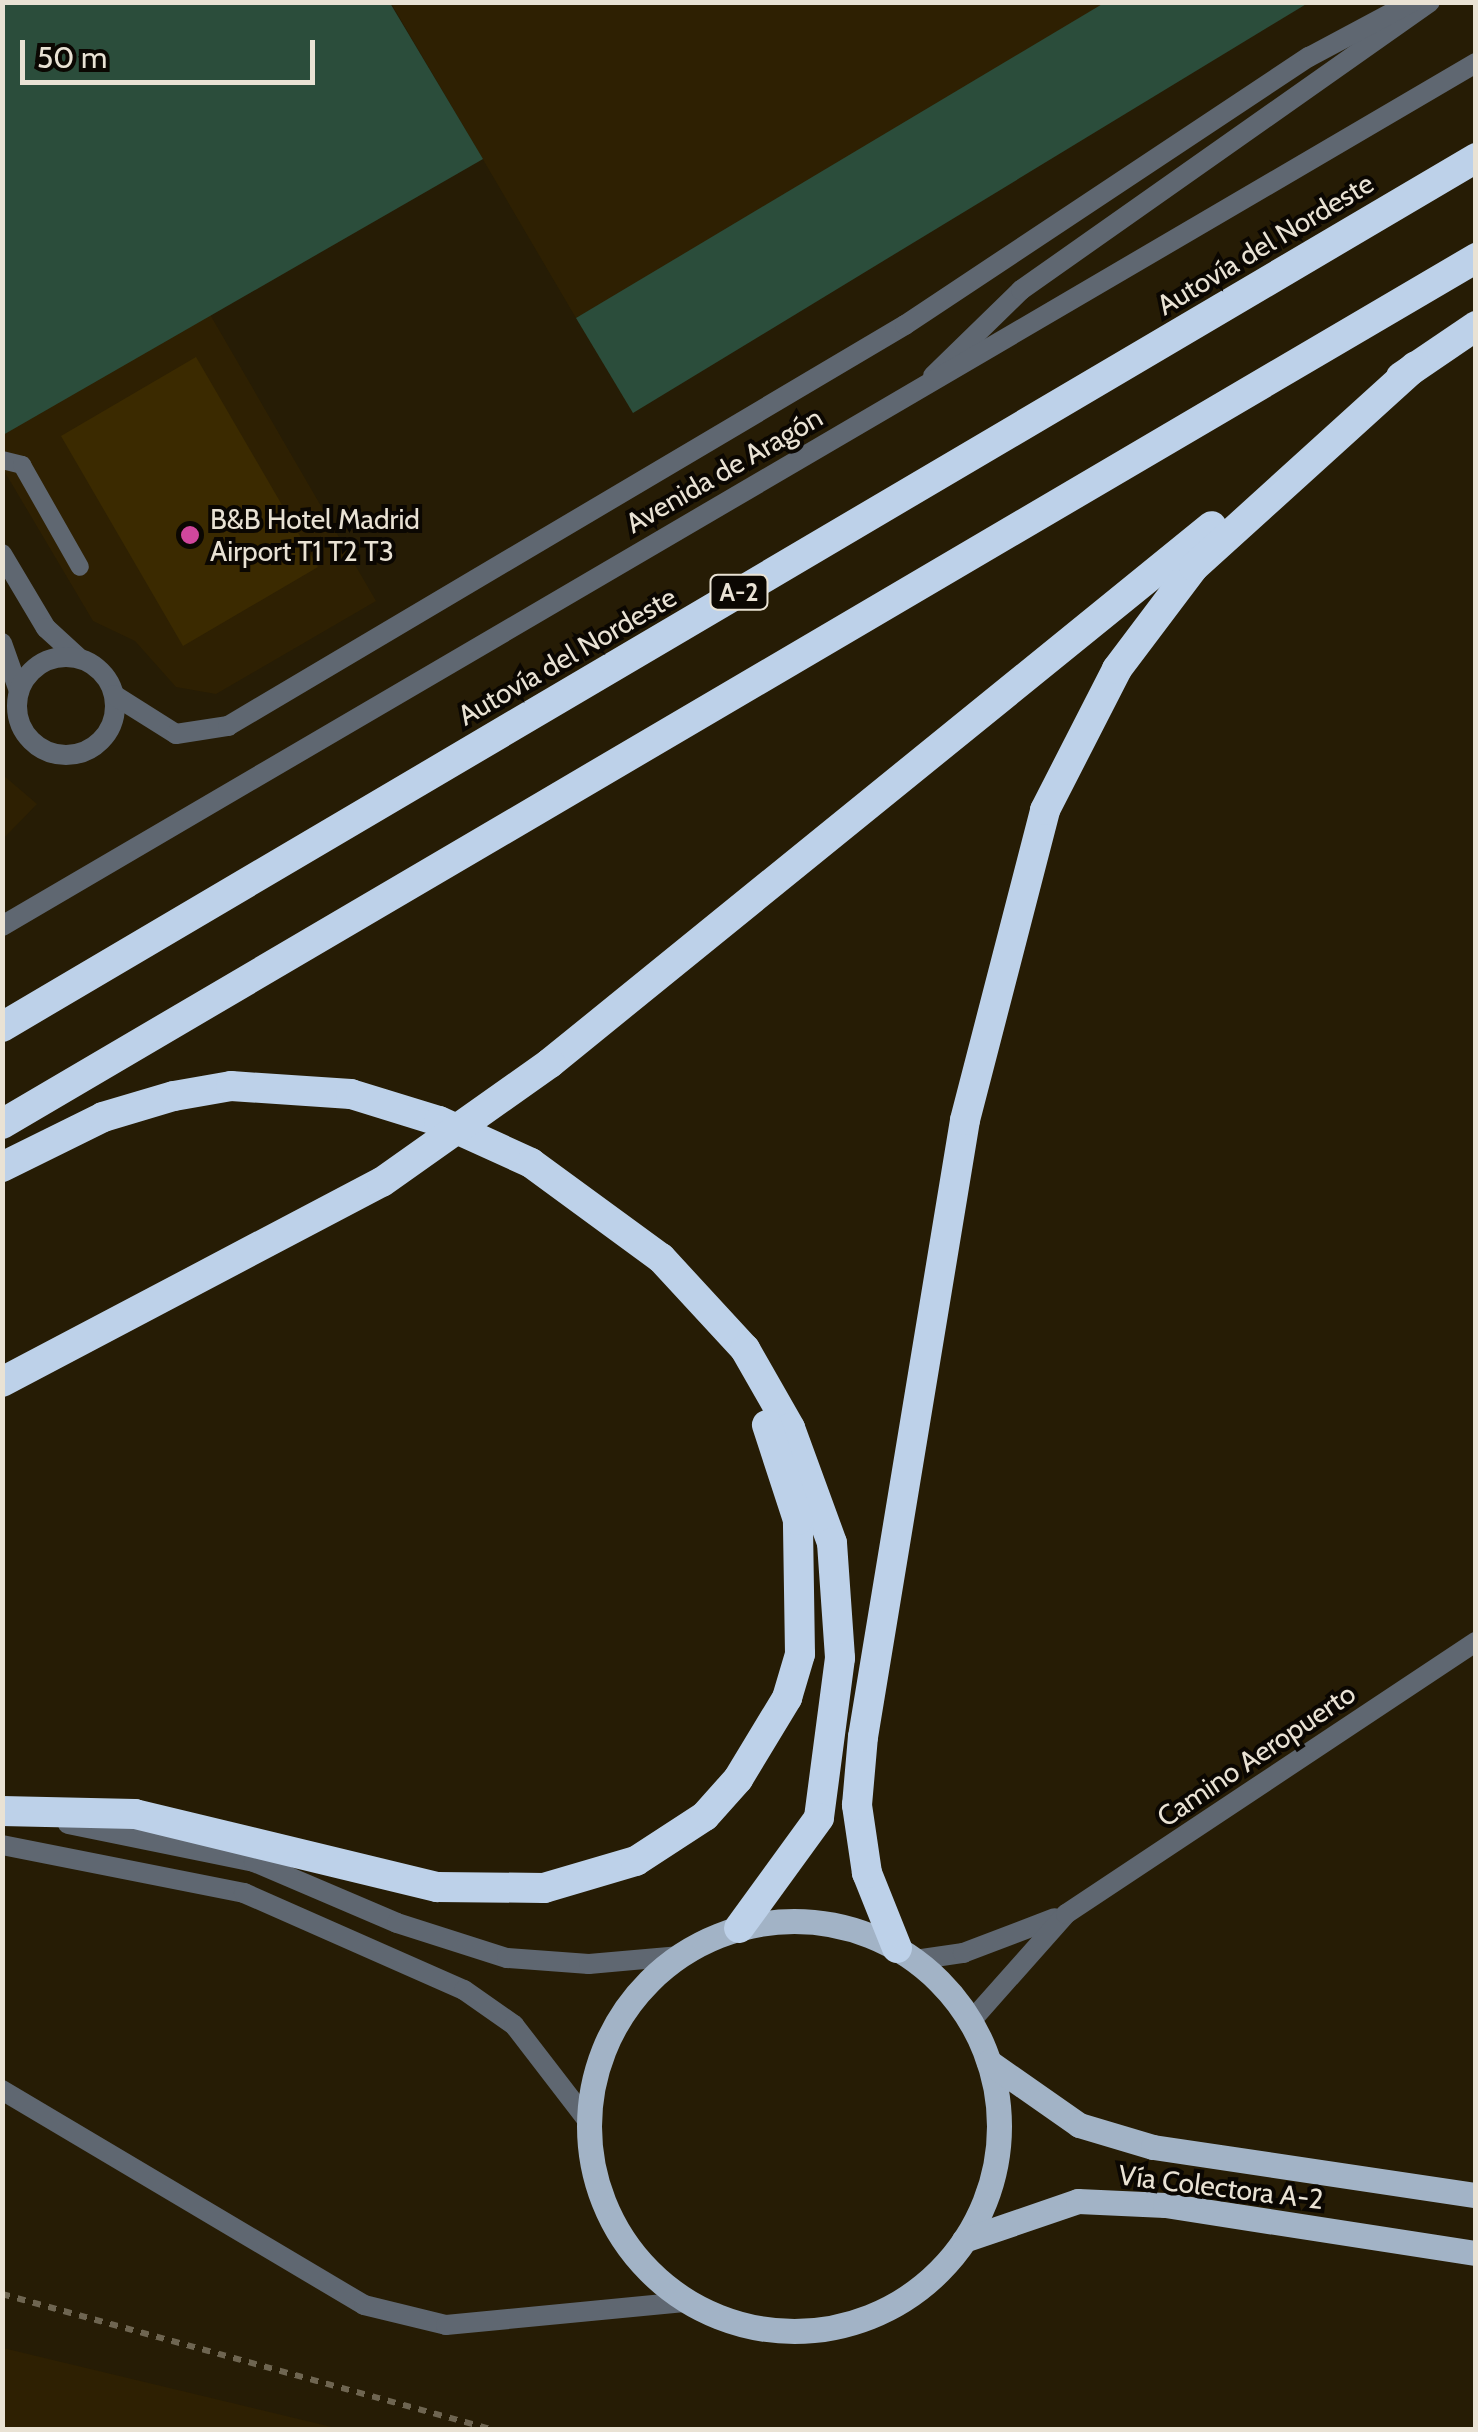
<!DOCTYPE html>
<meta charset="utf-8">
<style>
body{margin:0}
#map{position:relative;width:1478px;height:2432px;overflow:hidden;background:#261c05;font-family:Cabin,sans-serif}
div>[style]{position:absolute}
.built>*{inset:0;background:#2e2002}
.green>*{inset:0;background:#2b4d3b}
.building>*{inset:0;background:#3b2a00}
.path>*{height:6px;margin-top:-3px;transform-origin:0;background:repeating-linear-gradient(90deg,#6e6551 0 8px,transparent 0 16px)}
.service>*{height:18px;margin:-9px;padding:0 9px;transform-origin:9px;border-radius:9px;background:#5f6771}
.minor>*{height:20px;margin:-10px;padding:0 10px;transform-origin:10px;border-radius:10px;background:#5f6771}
.minor>.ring{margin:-10px;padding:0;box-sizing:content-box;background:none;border:20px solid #5f6771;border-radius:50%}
.tertiary>*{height:20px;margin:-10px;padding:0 10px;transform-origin:10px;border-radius:10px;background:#5f6771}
.primary>*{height:25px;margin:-12.5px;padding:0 12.5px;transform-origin:12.5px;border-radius:12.5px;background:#a2b3c6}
.primary>.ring{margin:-12.5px;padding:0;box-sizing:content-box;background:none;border:25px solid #a2b3c6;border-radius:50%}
.motorway>*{height:30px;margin:-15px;padding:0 15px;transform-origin:15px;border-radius:15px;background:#bdd1e9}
.motorway-bridge>*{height:30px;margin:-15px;padding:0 15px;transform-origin:15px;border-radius:15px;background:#bdd1e9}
.dots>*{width:28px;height:28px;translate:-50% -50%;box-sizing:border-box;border:5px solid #0b0702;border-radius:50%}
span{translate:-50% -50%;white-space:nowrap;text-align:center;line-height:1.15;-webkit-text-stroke:8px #0b0702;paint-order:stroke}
.shield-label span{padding:2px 8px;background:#0b0702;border:2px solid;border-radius:8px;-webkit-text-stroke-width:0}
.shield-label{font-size:25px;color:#e9e2d4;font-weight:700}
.street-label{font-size:28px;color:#e9e2d4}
.poi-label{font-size:28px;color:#e9e2d4}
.left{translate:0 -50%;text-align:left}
.frame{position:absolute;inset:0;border:5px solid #e9e2d4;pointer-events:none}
.scale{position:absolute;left:20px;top:40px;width:295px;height:45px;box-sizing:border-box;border:5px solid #e9e2d4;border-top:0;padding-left:12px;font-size:30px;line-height:35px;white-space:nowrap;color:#e9e2d4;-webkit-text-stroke:8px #0b0702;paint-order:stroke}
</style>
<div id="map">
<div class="built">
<div style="clip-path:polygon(391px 3px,1131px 3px,576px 318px)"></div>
<div style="clip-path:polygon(208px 311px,376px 601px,216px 694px,176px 687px,135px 641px,93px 621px,3px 469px,2px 435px)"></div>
<div style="clip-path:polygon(3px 775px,37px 804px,3px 839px,2px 839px)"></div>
<div style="clip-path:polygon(2px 2348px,3px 2348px,340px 2429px,3px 2429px)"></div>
</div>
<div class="green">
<div style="clip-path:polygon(3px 2px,390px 3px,483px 159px,3px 435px)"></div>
<div style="clip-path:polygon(1104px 3px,1308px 3px,633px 413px,576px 318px)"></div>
</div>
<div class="building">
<div style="clip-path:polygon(196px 357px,318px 567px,183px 646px,61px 436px)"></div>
</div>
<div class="path">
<div style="left:2px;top:2294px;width:510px;rotate:15.45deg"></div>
</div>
<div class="service">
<div style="left:2px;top:460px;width:21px;rotate:14deg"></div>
<div style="left:22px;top:465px;width:117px;rotate:60.4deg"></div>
</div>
<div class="minor">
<div style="left:933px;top:376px;width:123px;rotate:-44.3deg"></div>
<div style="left:1021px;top:290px;width:500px;rotate:-35.15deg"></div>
<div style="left:2px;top:554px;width:86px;rotate:59.3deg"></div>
<div style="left:46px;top:628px;width:45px;rotate:42.3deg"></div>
<div style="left:2px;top:643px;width:51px;rotate:70.5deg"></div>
<div class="ring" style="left:17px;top:657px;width:78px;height:78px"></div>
<div style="left:114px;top:695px;width:73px;rotate:32.2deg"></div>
<div style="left:176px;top:734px;width:53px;rotate:-8.7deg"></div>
<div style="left:228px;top:726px;width:787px;rotate:-30.64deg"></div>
<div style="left:905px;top:325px;width:485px;rotate:-33.6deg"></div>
<div style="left:1309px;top:57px;width:117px;rotate:-28.1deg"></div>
<div style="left:915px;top:1960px;width:49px;rotate:-8.3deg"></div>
<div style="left:963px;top:1953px;width:98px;rotate:-20.8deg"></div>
<div style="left:971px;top:2021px;width:143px;rotate:-48.4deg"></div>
<div style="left:1066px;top:1914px;width:492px;rotate:-33.6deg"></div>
</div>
<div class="tertiary">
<div style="left:2px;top:926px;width:1708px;rotate:-30.35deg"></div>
<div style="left:68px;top:1824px;width:190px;rotate:11.5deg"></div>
<div style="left:254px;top:1862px;width:155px;rotate:23.1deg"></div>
<div style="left:397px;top:1923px;width:115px;rotate:17.7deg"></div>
<div style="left:507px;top:1958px;width:82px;rotate:4.2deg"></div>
<div style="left:589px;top:1964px;width:89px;rotate:-5.1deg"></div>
<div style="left:2px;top:1845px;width:247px;rotate:11.2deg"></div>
<div style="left:244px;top:1893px;width:240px;rotate:23.8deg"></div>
<div style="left:464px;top:1990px;width:61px;rotate:35deg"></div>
<div style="left:514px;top:2025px;width:121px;rotate:52.4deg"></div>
<div style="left:2px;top:2090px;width:421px;rotate:30.7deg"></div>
<div style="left:364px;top:2305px;width:84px;rotate:13.7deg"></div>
<div style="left:446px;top:2325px;width:242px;rotate:-5.5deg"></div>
</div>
<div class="primary">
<div class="ring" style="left:589px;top:1921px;width:385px;height:385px"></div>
<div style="left:989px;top:2062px;width:110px;rotate:35deg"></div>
<div style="left:1079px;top:2125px;width:77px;rotate:16.6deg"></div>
<div style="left:1153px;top:2147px;width:327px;rotate:8.5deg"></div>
<div style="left:964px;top:2240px;width:120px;rotate:-18.9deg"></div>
<div style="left:1078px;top:2201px;width:87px;rotate:2.6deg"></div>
<div style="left:1165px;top:2205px;width:315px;rotate:8.8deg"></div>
</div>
<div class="motorway">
<div style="left:1401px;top:377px;width:91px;rotate:-34.2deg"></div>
<div style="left:2px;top:1027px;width:1711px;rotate:-30.52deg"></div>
<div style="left:550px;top:1063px;width:852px;rotate:-39.05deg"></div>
<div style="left:2px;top:1124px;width:1710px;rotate:-30.43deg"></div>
<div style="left:2px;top:1167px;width:113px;rotate:-26.3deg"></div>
<div style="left:103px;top:1117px;width:74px;rotate:-16.5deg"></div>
<div style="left:174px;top:1096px;width:58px;rotate:-10deg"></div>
<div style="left:231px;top:1086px;width:120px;rotate:3.8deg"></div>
<div style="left:351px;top:1094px;width:92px;rotate:17.1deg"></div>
<div style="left:439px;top:1121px;width:101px;rotate:24.5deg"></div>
<div style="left:531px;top:1163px;width:161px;rotate:36.2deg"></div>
<div style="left:661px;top:1258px;width:124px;rotate:47.3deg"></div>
<div style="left:745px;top:1349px;width:91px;rotate:60.3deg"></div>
<div style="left:790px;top:1428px;width:122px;rotate:69.9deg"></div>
<div style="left:832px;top:1543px;width:115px;rotate:86deg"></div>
<div style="left:840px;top:1658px;width:161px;rotate:97.5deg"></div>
<div style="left:819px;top:1818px;width:136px;rotate:126deg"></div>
<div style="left:2px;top:1382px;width:429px;rotate:-27.8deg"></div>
<div style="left:2px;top:1811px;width:133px;rotate:1.3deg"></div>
<div style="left:135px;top:1814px;width:311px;rotate:13.6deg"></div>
<div style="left:437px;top:1887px;width:107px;rotate:0.5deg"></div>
<div style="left:544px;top:1888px;width:96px;rotate:-16.4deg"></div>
<div style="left:636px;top:1861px;width:82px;rotate:-33.1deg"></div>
<div style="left:705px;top:1816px;width:50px;rotate:-48.3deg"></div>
<div style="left:738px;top:1779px;width:95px;rotate:-58.8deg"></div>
<div style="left:787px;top:1698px;width:46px;rotate:-73.5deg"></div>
<div style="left:800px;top:1654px;width:134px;rotate:-90.9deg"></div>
<div style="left:798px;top:1520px;width:100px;rotate:-108.1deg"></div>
<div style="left:897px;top:1948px;width:81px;rotate:-111.8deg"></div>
<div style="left:867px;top:1873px;width:69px;rotate:-98.4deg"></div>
<div style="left:857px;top:1805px;width:68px;rotate:-85deg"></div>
<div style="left:863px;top:1737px;width:625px;rotate:-80.61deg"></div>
<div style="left:965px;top:1120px;width:320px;rotate:-75.5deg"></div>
<div style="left:1045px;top:810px;width:158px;rotate:-62.9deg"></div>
<div style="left:1117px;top:669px;width:128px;rotate:-53deg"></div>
<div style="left:1194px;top:567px;width:299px;rotate:-42.2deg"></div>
</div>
<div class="motorway-bridge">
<div style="left:382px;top:1182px;width:206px;rotate:-35.3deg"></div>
</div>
<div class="dots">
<div style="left:190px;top:535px;background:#d1479c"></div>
</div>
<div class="shield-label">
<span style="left:739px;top:592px">A-2</span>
</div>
<div class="street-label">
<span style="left:1265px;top:244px;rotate:-31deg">Autovía del Nordeste</span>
<span style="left:724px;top:470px;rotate:-30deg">Avenida de Aragón</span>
<span style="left:567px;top:656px;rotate:-30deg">Autovía del Nordeste</span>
<span style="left:1256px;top:1755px;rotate:-34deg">Camino Aeropuerto</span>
<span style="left:1221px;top:2187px;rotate:7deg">Vía Colectora A-2</span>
</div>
<div class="poi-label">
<span class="left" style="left:210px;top:535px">B&amp;B Hotel Madrid<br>Airport T1 T2 T3</span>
</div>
<div class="frame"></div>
<div class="scale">50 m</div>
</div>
